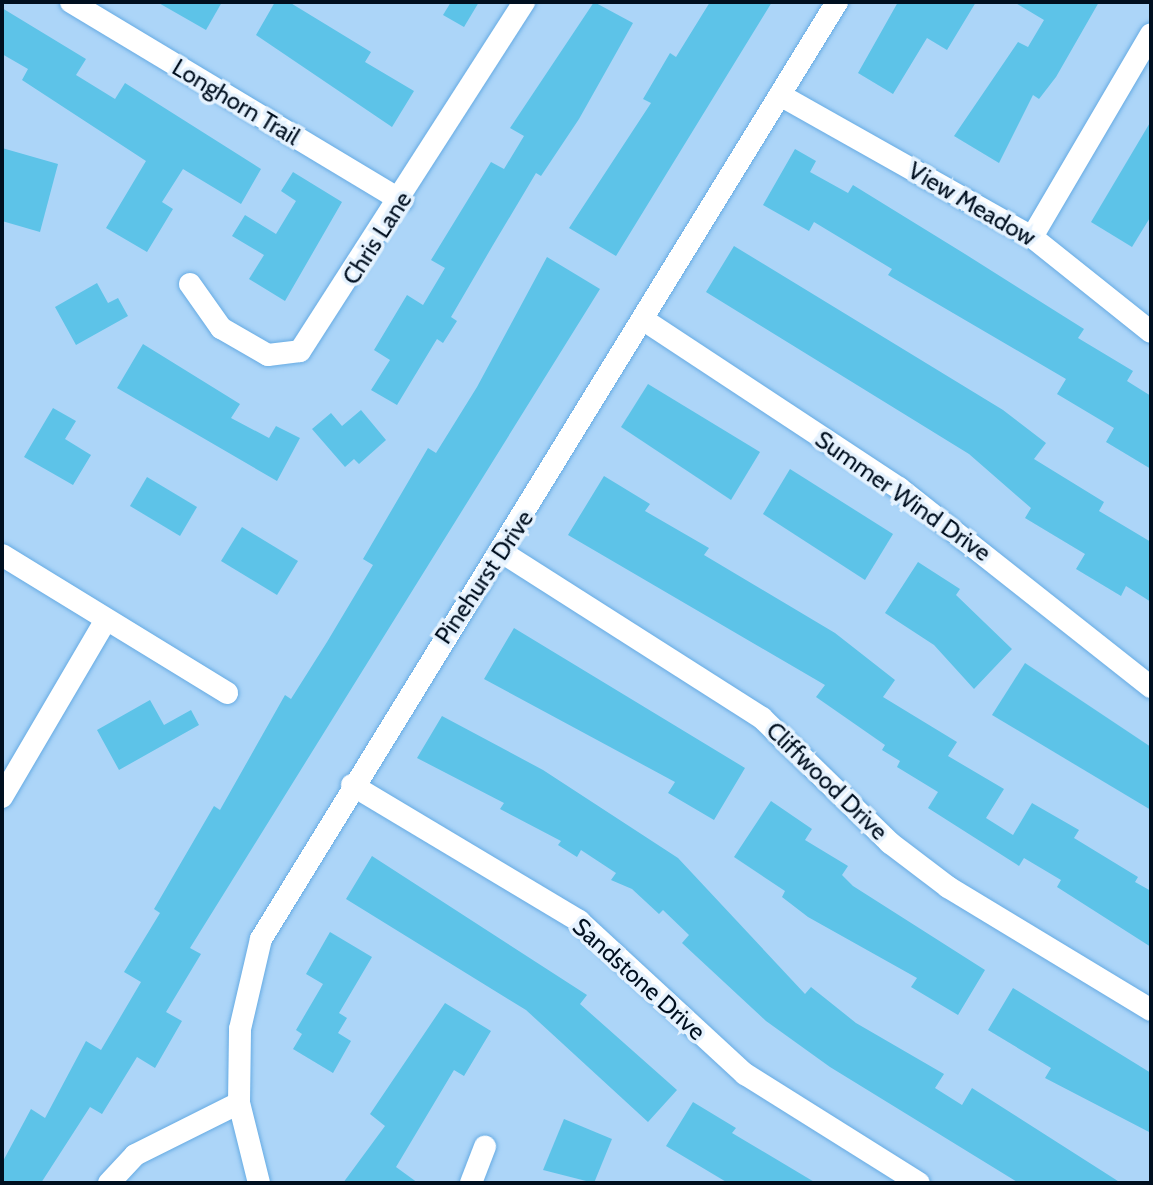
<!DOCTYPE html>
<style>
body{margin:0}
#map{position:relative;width:1153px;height:1185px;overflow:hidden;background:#acd5f8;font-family:Cabin,sans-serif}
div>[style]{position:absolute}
.building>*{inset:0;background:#5dc3e8}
.roads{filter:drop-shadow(0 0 2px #66abe3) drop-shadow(0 0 2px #66abe3)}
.street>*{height:22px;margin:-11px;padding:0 11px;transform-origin:11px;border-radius:11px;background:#fff}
span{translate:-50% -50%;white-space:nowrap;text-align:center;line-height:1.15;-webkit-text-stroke:7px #e5f2fe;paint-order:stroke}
.street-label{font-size:24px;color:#000f1f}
.frame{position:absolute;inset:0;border:4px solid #000f1f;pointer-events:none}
</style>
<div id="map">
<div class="building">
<div style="clip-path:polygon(157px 2px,222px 2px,206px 30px)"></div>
<div style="clip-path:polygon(275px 2px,289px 2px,371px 52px,365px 62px,414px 91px,392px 127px,256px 35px)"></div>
<div style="clip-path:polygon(451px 2px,479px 2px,464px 27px,443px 15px)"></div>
<div style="clip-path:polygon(594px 2px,633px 23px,579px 119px,541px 176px,536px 173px,493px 245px,451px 317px,457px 321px,443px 343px,437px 339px,397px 405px,371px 390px,390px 360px,374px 350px,407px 295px,423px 305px,445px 268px,431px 260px,491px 162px,504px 169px,524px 136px,510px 128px)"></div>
<div style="clip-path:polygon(710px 2px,772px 2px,616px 256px,569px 228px,651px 103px,643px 99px,670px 53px,676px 57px)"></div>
<div style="clip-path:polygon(898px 2px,976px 2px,947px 50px,927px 38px,893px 94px,858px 73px)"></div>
<div style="clip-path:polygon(1014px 2px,1099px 2px,1056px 77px,1039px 99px,1033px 95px,999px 163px,954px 136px,1018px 42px,1028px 47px,1044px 20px)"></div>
<div style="clip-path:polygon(2px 8px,86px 59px,76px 75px,115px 99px,125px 83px,261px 169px,241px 204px,183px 169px,162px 202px,173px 209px,147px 252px,106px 228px,146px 161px,22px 80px,28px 69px,2px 54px)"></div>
<div style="clip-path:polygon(1151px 121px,1151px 216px,1132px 247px,1091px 222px)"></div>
<div style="clip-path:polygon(2px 148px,58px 164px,40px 232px,2px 221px)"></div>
<div style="clip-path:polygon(795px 149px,816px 161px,810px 172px,848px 193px,853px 185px,965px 254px,1084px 329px,1078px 338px,1133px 371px,1127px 381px,1151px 396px,1151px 469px,1106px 442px,1114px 428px,1057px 394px,1066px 379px,888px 275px,892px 269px,814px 222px,809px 231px,763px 205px)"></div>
<div style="clip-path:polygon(293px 172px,342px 202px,285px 301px,249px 279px,264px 255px,232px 236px,245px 215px,276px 234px,296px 201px,281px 191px)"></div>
<div style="clip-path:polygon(734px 246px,1003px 410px,1046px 443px,1034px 459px,1104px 502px,1099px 511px,1151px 542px,1151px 602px,1126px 586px,1121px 596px,1076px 569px,1085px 554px,1025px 518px,1031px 508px,969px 454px,706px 292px)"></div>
<div style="clip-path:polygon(547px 257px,600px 289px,190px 948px,201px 954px,166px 1012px,182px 1021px,155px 1068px,137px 1057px,102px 1114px,90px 1107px,41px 1183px,2px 1183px,2px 1163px,31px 1109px,45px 1118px,86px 1041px,101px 1050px,141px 982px,124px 972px,160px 913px,154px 909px,214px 806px,220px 810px,285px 695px,291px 699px,327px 642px,373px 565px,363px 559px,428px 448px,436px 453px,477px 387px)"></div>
<div style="clip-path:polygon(97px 283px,108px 303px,118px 298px,128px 316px,76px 345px,55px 307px)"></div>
<div style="clip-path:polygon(143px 344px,240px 404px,231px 418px,269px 438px,276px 426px,300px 438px,277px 481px,117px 388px)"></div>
<div style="clip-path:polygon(648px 384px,760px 452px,731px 500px,621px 427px)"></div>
<div style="clip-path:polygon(53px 408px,76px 421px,65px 439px,91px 455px,73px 485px,24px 457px)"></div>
<div style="clip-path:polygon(361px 410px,386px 440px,359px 464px,354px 459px,345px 467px,312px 429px,331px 413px,342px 426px)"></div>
<div style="clip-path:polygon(790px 469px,893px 534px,865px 580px,763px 514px)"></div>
<div style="clip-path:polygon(604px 476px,650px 504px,645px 511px,709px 548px,704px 555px,835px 633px,895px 680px,883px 697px,957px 742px,948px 756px,1004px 789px,986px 818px,1013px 835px,1032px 803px,1079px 830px,1074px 838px,1138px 877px,1135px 882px,1151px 891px,1151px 947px,1057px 887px,1061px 880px,1024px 858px,1019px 866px,928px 808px,938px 792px,897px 767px,900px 761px,882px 750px,885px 745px,816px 697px,825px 685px,568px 535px)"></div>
<div style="clip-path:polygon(147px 477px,197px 507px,180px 536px,130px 506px)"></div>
<div style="clip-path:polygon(242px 527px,298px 561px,277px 595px,221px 561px)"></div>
<div style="clip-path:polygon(918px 562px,960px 589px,956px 595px,1012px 649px,974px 689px,934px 645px,885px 613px)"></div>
<div style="clip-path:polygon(514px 628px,745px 768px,714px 820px,668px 793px,675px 782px,484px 679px)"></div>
<div style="clip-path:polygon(1025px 663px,1151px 747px,1151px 810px,992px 715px)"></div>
<div style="clip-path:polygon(150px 700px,164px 725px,191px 710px,199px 725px,119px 770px,97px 730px)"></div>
<div style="clip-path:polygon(442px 716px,543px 770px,678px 858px,805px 994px,811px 987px,856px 1023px,944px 1074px,935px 1088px,962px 1105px,972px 1088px,1121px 1183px,1019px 1183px,830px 1067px,766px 1021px,682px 943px,689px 935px,663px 910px,659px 914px,632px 889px,611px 880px,616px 873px,581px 850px,577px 857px,558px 845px,561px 841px,500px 809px,504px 803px,417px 758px)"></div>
<div style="clip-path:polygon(771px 801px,812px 829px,805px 840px,848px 866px,842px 875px,853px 886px,985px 970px,958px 1015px,911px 987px,917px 978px,808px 917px,782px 897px,785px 891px,734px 857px)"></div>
<div style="clip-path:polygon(372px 856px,587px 995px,580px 1004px,677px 1090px,648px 1122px,526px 1010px,346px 899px)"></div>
<div style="clip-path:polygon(330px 932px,372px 957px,339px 1013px,347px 1018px,338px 1033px,351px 1041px,333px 1073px,293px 1049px,302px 1034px,296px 1030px,323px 984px,306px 974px)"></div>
<div style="clip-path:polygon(1013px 988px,1151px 1073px,1151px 1133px,1045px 1078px,1051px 1068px,988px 1030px)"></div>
<div style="clip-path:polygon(445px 1003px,491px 1031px,464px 1076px,454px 1070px,396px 1167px,418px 1183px,343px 1183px,385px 1126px,370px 1114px)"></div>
<div style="clip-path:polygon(693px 1102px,736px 1128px,732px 1133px,816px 1183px,728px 1183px,666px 1146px)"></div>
<div style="clip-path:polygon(564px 1119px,612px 1139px,594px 1183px,543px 1170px)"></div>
</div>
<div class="roads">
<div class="street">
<div style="left:71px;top:2px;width:386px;rotate:31deg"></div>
<div style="left:780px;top:95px;width:289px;rotate:29.4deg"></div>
<div style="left:1032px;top:237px;width:152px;rotate:38.6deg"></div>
<div style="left:1032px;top:237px;width:235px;rotate:-59.6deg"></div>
<div style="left:190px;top:284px;width:54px;rotate:54.8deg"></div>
<div style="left:221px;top:328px;width:54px;rotate:29.9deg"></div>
<div style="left:268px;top:355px;width:32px;rotate:-7deg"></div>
<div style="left:300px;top:351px;width:415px;rotate:-57.3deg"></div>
<div style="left:644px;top:320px;width:305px;rotate:33.4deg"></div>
<div style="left:899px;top:488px;width:321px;rotate:38.3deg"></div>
<div style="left:503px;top:553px;width:307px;rotate:32.5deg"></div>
<div style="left:762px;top:718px;width:179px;rotate:44.3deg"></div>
<div style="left:890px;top:843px;width:73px;rotate:37.2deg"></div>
<div style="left:948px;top:887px;width:237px;rotate:31.2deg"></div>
<div style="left:2px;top:555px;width:264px;rotate:31.5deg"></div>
<div style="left:352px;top:785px;width:265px;rotate:30.9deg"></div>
<div style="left:579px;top:921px;width:226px;rotate:42.7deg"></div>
<div style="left:745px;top:1074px;width:205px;rotate:32.1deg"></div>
<div style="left:2px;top:797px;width:205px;rotate:-59.6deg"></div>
<div style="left:109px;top:1183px;width:38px;rotate:-47deg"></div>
<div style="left:135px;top:1155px;width:116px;rotate:-26.6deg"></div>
<div style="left:259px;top:1183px;width:82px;rotate:-104deg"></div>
<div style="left:239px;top:1103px;width:74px;rotate:-89.2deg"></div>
<div style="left:240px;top:1029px;width:92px;rotate:-76.9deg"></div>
<div style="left:261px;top:939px;width:1100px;rotate:-58.42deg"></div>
<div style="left:471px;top:1183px;width:39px;rotate:-69deg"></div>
</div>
</div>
<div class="street-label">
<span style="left:236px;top:102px;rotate:31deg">Longhorn Trail</span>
<span style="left:972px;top:204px;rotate:30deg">View Meadow</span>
<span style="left:377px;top:238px;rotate:-57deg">Chris Lane</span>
<span style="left:903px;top:496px;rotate:35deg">Summer Wind Drive</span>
<span style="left:484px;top:577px;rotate:-56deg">Pinehurst Drive</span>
<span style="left:827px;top:781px;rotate:44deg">Cliffwood Drive</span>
<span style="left:639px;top:979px;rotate:42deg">Sandstone Drive</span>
</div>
<div class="frame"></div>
</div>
